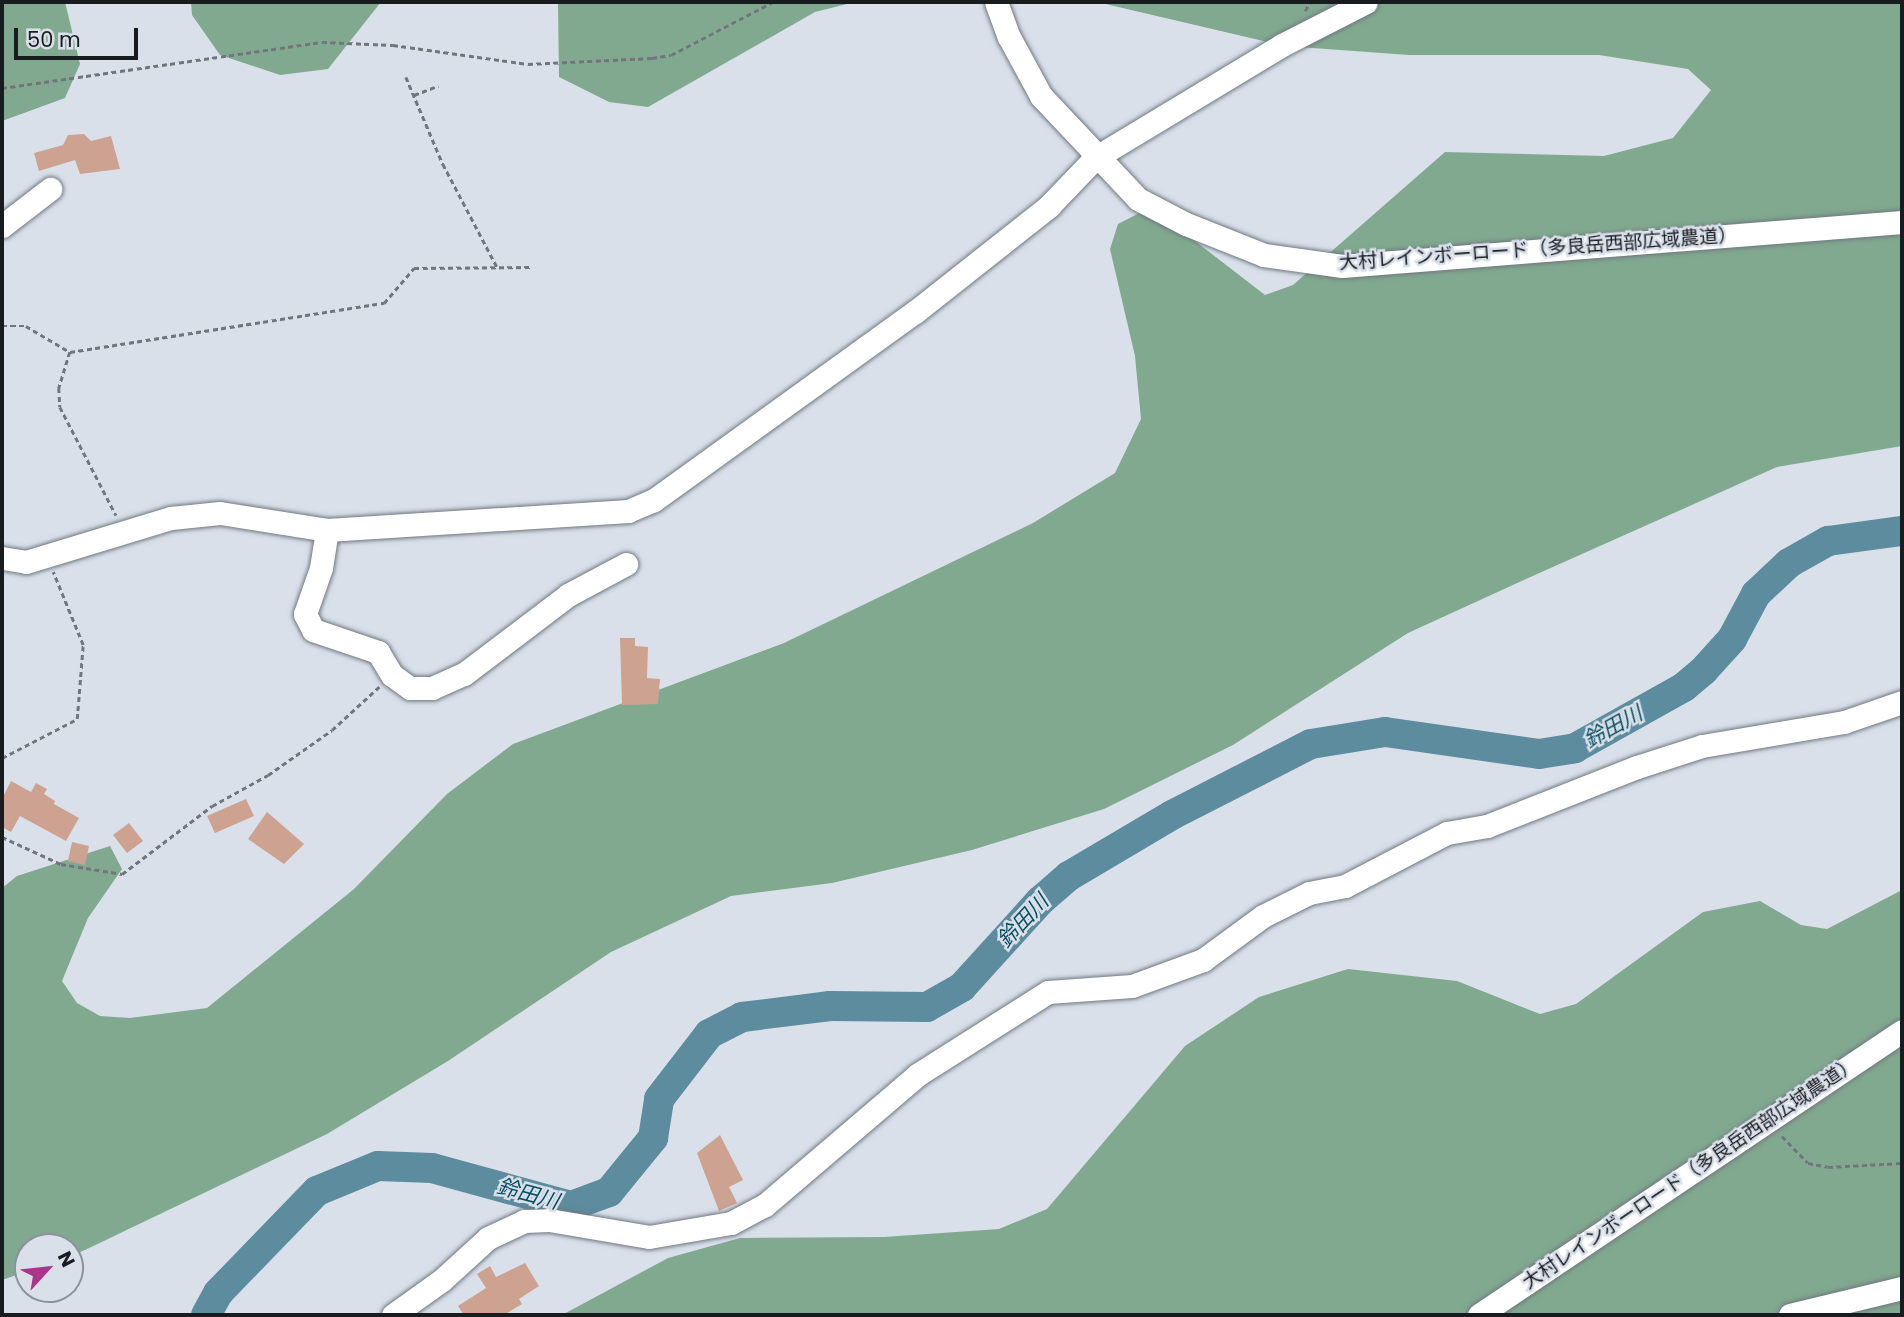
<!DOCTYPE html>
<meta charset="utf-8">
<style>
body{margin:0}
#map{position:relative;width:1904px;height:1317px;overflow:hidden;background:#d9e0ea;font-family:Poppins,"Noto Sans JP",sans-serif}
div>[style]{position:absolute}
.forest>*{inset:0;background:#81a98f}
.river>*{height:30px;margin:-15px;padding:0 15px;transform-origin:15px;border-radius:15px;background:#5c8c9d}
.building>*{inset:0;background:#cea290}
.path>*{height:2.5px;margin-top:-1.25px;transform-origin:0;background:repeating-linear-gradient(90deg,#71767c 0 5px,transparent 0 8.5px)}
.roads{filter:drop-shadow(0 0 2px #717880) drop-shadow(0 0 2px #717880)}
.minor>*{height:23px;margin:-11.5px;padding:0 11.5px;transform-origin:11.5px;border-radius:11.5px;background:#fff}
span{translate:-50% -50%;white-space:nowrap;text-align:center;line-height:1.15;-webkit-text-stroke:5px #d9e0ea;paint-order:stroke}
.street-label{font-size:19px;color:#191c1f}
.water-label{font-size:21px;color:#074e61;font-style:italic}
.frame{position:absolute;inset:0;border:4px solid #191c1f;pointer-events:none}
.north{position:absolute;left:14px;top:1233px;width:70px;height:70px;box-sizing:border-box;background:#d9e0ea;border:2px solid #8c9299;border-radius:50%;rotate:63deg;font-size:19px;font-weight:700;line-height:28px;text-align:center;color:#191c1f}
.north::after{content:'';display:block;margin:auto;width:24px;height:32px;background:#ac348a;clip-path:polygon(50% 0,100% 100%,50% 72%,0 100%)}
.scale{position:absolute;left:14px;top:28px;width:124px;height:32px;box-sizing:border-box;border:4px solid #191c1f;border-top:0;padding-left:9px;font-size:21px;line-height:24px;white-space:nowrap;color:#191c1f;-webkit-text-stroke:5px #d9e0ea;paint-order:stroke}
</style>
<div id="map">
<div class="forest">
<div style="clip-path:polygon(2px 2px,65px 2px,80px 64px,65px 98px,2px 121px)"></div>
<div style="clip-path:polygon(191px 2px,381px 2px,328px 69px,280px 75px,220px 55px,192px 15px)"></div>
<div style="clip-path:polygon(558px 2px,855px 2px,815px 12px,648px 107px,609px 102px,559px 77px)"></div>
<div style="clip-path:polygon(1097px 2px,1902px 2px,1902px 446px,1777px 467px,1526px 579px,1408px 633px,1233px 745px,1104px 809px,972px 850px,832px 883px,731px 896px,611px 952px,448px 1061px,327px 1134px,85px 1250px,70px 1256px,70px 1247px,28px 1247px,28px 1271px,2px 1280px,2px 888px,17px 876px,110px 846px,122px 869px,88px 918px,62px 981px,77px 1003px,100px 1016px,130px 1018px,207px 1008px,354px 889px,447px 794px,513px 744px,784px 643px,1033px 523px,1115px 473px,1141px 419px,1135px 356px,1110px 249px,1118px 224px,1151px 207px,1265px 295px,1293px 285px,1445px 152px,1604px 156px,1673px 138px,1711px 90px,1688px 69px,1599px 55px,1409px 55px,1285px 46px)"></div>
<div style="clip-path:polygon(1902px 890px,1902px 1315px,562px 1315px,668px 1258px,740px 1238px,884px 1237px,999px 1229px,1047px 1209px,1185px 1046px,1259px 997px,1348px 969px,1457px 981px,1540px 1014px,1576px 1004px,1703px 912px,1760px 901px,1801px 925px,1827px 929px)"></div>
</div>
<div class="river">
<div style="left:206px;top:1315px;width:25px;rotate:-61deg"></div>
<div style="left:218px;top:1293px;width:142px;rotate:-45.9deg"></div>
<div style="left:317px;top:1191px;width:66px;rotate:-22.3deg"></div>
<div style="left:378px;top:1166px;width:54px;rotate:2.1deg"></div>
<div style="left:432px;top:1168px;width:144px;rotate:15.3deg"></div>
<div style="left:571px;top:1206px;width:40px;rotate:-20.2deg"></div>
<div style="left:609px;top:1192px;width:70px;rotate:-50.8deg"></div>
<div style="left:653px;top:1138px;width:39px;rotate:-81deg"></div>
<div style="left:659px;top:1099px;width:82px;rotate:-52.4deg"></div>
<div style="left:709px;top:1034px;width:37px;rotate:-27deg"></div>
<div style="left:742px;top:1017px;width:89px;rotate:-7.1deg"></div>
<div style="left:830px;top:1006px;width:97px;rotate:0.6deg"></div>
<div style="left:927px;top:1007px;width:40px;rotate:-29.7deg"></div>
<div style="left:962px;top:987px;width:116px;rotate:-47.8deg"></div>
<div style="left:1040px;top:901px;width:38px;rotate:-41deg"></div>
<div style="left:1069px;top:876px;width:120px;rotate:-30.6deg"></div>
<div style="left:1172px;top:815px;width:156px;rotate:-27.1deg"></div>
<div style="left:1311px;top:744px;width:75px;rotate:-9.2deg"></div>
<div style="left:1385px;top:732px;width:156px;rotate:8.1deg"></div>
<div style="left:1539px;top:754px;width:36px;rotate:-9deg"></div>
<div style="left:1575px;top:748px;width:125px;rotate:-29.2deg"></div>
<div style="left:1684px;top:687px;width:26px;rotate:-40deg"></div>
<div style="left:1704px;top:670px;width:42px;rotate:-47.9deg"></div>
<div style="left:1732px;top:639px;width:51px;rotate:-61.9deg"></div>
<div style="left:1756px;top:594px;width:45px;rotate:-43.2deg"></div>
<div style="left:1789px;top:563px;width:45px;rotate:-29.4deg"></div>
<div style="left:1828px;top:541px;width:75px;rotate:-7.7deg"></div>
</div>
<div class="building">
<div style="clip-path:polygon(84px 134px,91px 141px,111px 136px,120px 169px,80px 174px,75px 160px,39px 171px,34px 153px,63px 145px,68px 135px)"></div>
<div style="clip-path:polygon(620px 638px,635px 638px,635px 646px,648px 647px,647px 678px,660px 679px,658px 704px,622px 705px)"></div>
<div style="clip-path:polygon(11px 781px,31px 792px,36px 783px,47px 789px,44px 794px,55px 801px,54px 804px,79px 818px,66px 841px,20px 816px,11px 832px,2px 827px,2px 799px)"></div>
<div style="clip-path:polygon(246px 799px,254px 816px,215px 833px,207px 816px)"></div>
<div style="clip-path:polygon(267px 812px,304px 844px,284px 864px,248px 839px)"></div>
<div style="clip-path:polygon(129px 823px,143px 841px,127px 853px,113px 835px)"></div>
<div style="clip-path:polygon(72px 842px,89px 846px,85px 865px,68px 861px)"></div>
<div style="clip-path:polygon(720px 1135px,743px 1180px,729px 1187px,737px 1203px,719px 1211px,697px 1153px)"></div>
<div style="clip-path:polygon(525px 1263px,539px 1286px,519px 1299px,522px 1304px,504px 1315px,464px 1315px,458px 1306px,486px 1288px,477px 1274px,490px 1266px,496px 1277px)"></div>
</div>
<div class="path">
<div style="left:1305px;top:11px;width:10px;rotate:-61deg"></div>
<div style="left:406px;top:77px;width:95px;rotate:67deg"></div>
<div style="left:443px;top:164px;width:116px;rotate:62.3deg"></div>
<div style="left:2px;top:88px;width:323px;rotate:-8.2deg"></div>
<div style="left:322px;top:42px;width:71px;rotate:2.4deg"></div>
<div style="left:393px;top:45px;width:136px;rotate:8deg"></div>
<div style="left:528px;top:64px;width:124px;rotate:-2.8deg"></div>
<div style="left:652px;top:58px;width:19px;rotate:-9deg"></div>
<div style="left:671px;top:55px;width:115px;rotate:-27.5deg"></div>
<div style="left:414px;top:95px;width:26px;rotate:-21deg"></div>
<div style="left:2px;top:326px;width:24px"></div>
<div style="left:26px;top:326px;width:51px;rotate:30.6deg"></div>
<div style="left:70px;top:352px;width:318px;rotate:-8.9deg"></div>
<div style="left:384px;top:303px;width:46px;rotate:-49.4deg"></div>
<div style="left:414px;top:268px;width:116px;rotate:-0.5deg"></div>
<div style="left:70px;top:352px;width:38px;rotate:107deg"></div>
<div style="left:59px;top:388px;width:19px;rotate:87deg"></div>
<div style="left:60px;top:407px;width:122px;rotate:62.6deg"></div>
<div style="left:2px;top:758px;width:85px;rotate:-27.5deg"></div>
<div style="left:77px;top:719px;width:74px;rotate:-85.4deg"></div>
<div style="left:83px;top:645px;width:79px;rotate:-112.3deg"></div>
<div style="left:2px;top:837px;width:65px;rotate:24.6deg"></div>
<div style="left:61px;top:864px;width:62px;rotate:9.3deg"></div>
<div style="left:122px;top:874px;width:113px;rotate:-37.1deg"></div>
<div style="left:212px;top:806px;width:64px;rotate:-29deg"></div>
<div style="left:268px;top:775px;width:78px;rotate:-35.1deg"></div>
<div style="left:332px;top:730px;width:64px;rotate:-42.5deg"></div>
<div style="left:1782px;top:1136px;width:37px;rotate:46deg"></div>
<div style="left:1808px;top:1163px;width:20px;rotate:11deg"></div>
<div style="left:1828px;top:1167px;width:74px;rotate:-3.1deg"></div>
</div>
<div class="roads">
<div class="minor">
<div style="left:996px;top:2px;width:37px;rotate:70deg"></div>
<div style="left:1009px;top:37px;width:67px;rotate:61.5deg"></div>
<div style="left:1041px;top:96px;width:141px;rotate:46.7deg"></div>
<div style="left:1138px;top:199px;width:54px;rotate:27.5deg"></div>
<div style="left:1186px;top:224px;width:84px;rotate:21.7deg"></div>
<div style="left:1264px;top:255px;width:79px;rotate:8deg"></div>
<div style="left:1342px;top:266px;width:562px;rotate:-4.49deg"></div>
<div style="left:2px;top:226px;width:61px;rotate:-37.6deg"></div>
<div style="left:327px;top:530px;width:38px;rotate:99deg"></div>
<div style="left:321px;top:568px;width:49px;rotate:109.2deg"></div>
<div style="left:305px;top:614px;width:18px;rotate:63deg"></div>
<div style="left:313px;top:630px;width:69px;rotate:18.7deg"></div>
<div style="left:378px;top:652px;width:27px;rotate:59deg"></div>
<div style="left:392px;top:675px;width:22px;rotate:36deg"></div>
<div style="left:410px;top:688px;width:22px"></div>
<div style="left:432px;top:688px;width:35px;rotate:-24deg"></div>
<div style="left:464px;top:674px;width:131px;rotate:-37.2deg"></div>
<div style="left:568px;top:595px;width:66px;rotate:-28.1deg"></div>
<div style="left:2px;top:558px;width:24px;rotate:9deg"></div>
<div style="left:26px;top:562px;width:152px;rotate:-16.9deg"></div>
<div style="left:171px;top:518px;width:49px;rotate:-5.8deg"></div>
<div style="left:220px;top:513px;width:108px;rotate:9deg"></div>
<div style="left:327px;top:530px;width:302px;rotate:-3.6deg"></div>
<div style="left:628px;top:511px;width:28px;rotate:-23deg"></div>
<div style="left:654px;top:500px;width:322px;rotate:-35.8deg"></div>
<div style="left:915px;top:312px;width:171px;rotate:-38.3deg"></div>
<div style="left:1049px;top:206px;width:66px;rotate:-46.2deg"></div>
<div style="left:1095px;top:158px;width:218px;rotate:-31.1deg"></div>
<div style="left:1282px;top:45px;width:94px;rotate:-27.1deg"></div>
<div style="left:393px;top:1315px;width:60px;rotate:-35.5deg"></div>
<div style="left:442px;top:1280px;width:62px;rotate:-42.4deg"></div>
<div style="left:488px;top:1238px;width:40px;rotate:-25deg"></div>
<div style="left:524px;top:1221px;width:25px;rotate:-2deg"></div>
<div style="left:549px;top:1220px;width:101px;rotate:9.6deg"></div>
<div style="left:649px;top:1237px;width:83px;rotate:-9.7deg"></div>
<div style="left:731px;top:1223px;width:38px;rotate:-28deg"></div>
<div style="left:765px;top:1205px;width:200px;rotate:-40.5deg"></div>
<div style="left:917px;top:1075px;width:155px;rotate:-32.4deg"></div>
<div style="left:1048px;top:992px;width:84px;rotate:-4.1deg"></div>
<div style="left:1132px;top:986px;width:76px;rotate:-20.1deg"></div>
<div style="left:1203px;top:960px;width:74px;rotate:-36.3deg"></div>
<div style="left:1263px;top:916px;width:51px;rotate:-26.6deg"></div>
<div style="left:1309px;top:893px;width:37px;rotate:-11deg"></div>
<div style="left:1345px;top:886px;width:115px;rotate:-27.5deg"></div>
<div style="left:1447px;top:833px;width:41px;rotate:-9.9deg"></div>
<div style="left:1487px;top:826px;width:161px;rotate:-21.5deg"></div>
<div style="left:1637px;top:767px;width:68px;rotate:-17.9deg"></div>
<div style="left:1702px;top:746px;width:144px;rotate:-9.6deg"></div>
<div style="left:1844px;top:722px;width:61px;rotate:-19deg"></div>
<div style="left:1479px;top:1315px;width:509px;rotate:-33.88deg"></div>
<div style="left:1790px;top:1315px;width:115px;rotate:-13.6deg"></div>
</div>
</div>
<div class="street-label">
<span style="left:1538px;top:249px;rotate:-4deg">大村レインボーロード（多良岳西部広域農道）</span>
<span style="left:1690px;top:1173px;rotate:-34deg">大村レインボーロード（多良岳西部広域農道）</span>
</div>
<div class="water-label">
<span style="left:1613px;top:727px;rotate:-29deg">鈴田川</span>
<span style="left:1023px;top:921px;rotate:-47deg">鈴田川</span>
<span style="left:528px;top:1194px;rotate:15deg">鈴田川</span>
</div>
<div class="frame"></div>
<div class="north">N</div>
<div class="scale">50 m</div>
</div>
